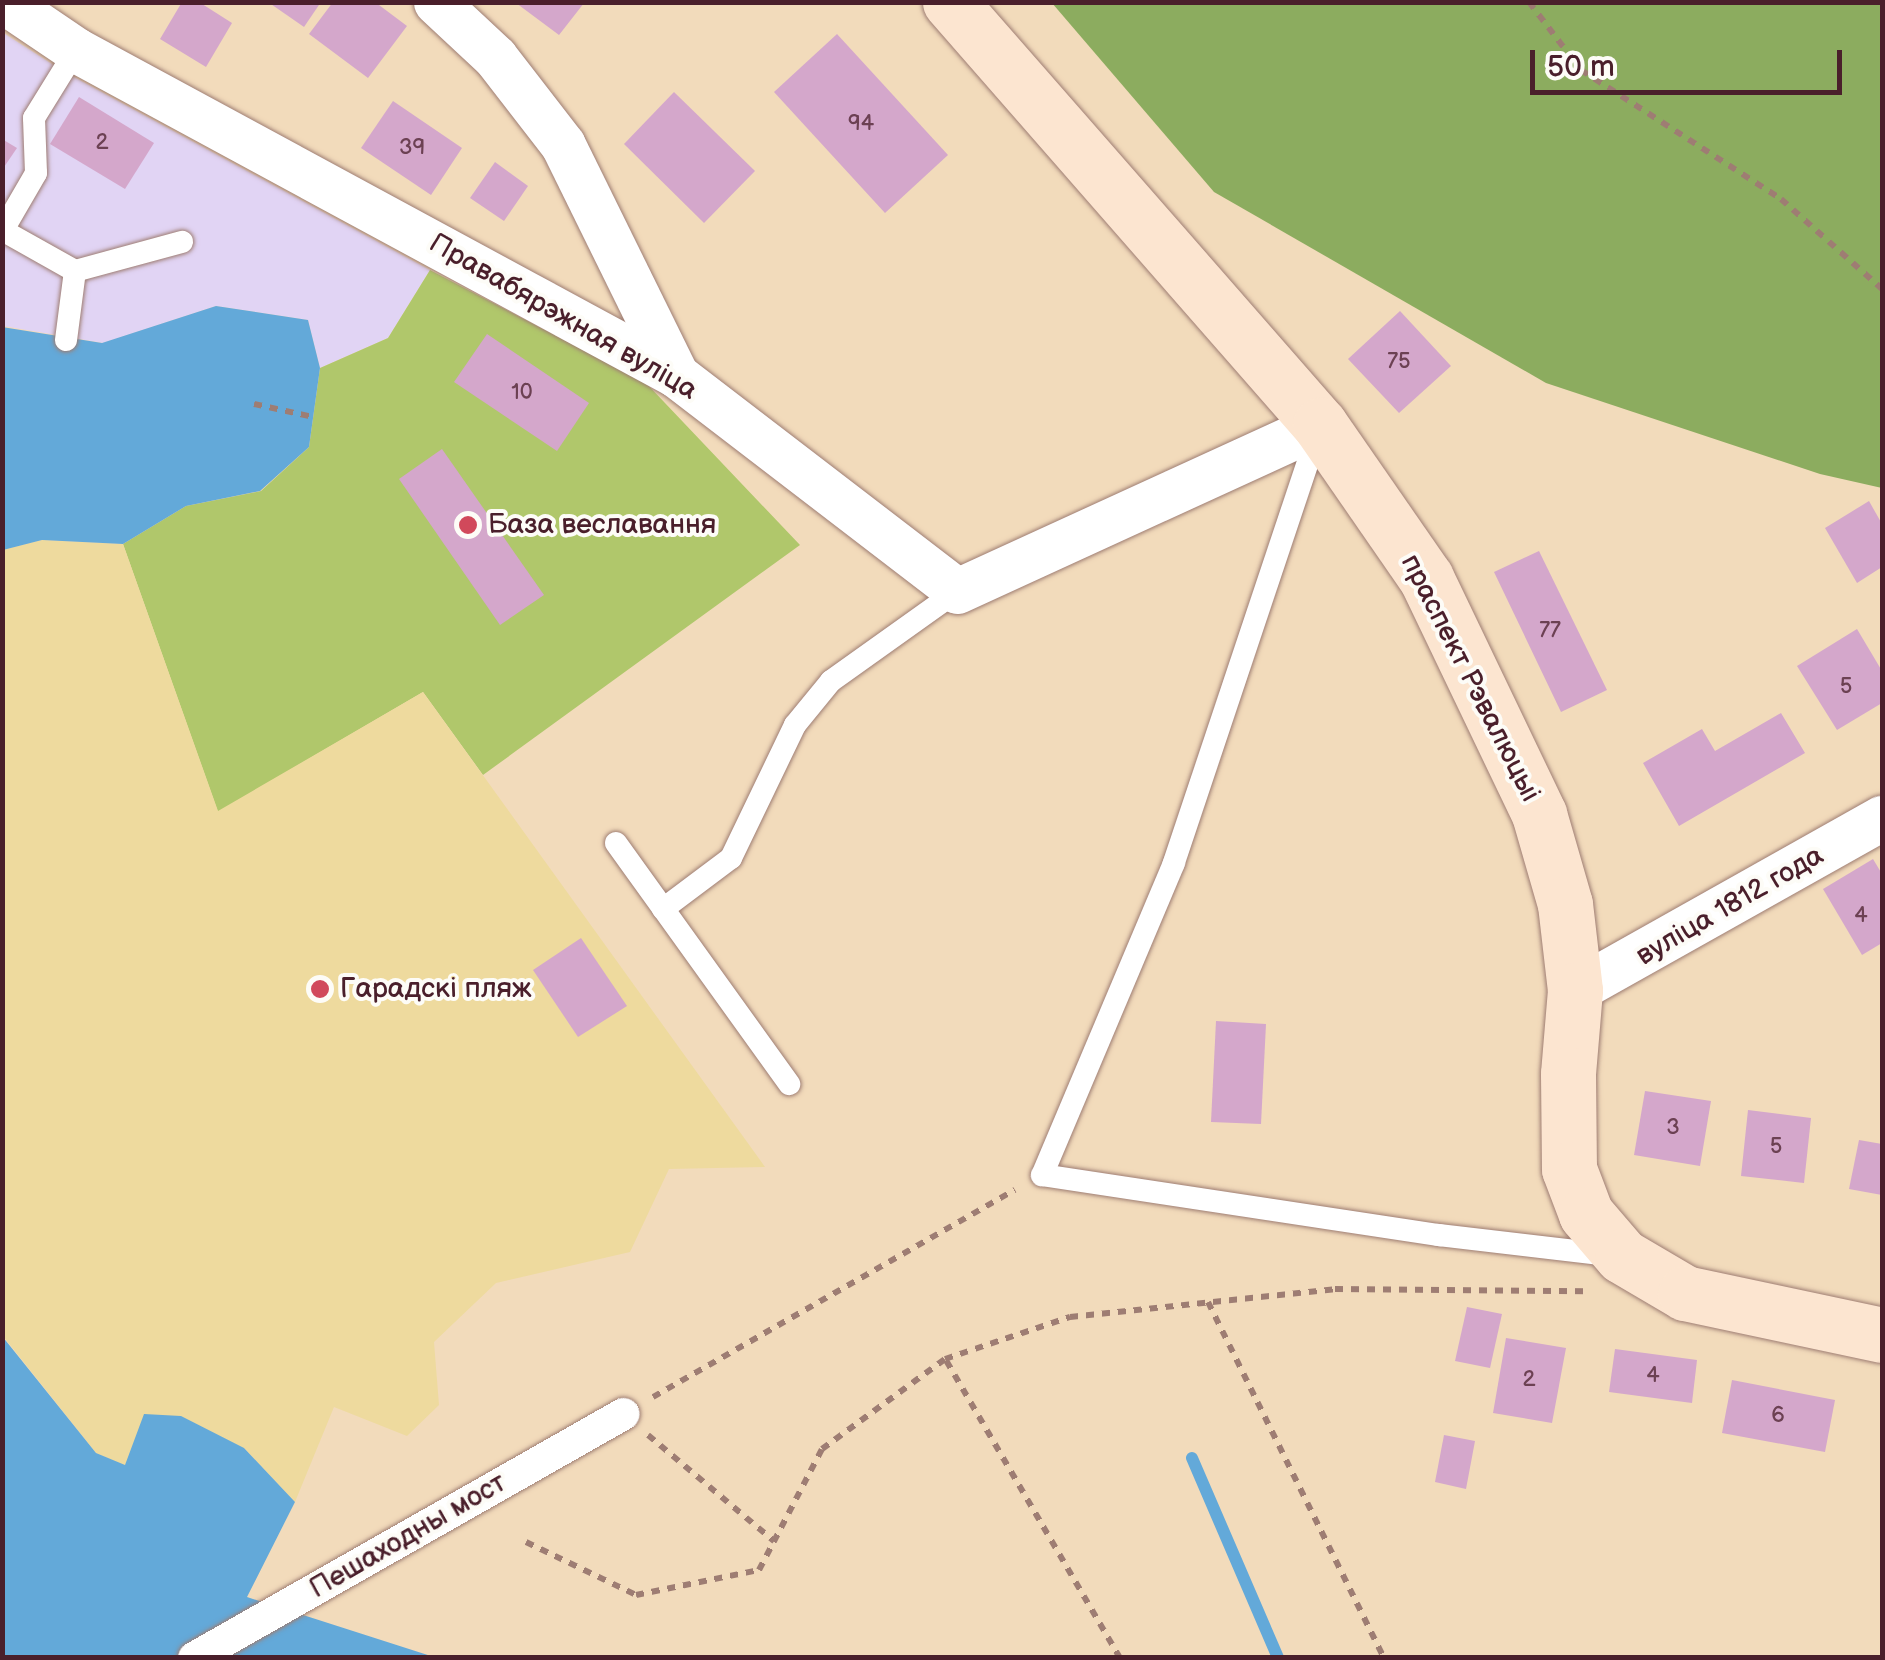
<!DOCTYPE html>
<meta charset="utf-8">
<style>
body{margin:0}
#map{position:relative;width:1885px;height:1660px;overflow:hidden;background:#f2dbbb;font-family:"Balsamiq Sans",sans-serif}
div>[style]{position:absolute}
.built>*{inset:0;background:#e1d4f4}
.green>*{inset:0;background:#b0c76b}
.forest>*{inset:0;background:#8cac5f}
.sand>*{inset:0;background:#eeda9e}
.water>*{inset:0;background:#63a9d9}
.stream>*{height:12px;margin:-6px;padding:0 6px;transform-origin:6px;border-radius:6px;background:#63a9d9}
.building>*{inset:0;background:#d4a7cb}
.path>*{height:6px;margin-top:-3px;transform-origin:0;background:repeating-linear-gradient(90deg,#9e7d73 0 8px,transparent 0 16px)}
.roads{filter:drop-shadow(0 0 2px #9e7d73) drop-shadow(0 0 2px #9e7d73)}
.service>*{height:22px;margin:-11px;padding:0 11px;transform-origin:11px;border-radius:11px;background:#fff}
.pedestrian>*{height:32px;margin:-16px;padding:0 16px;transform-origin:16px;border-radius:16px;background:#fff}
.minor>*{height:45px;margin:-22.5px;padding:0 22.5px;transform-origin:22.5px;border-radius:22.5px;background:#fff}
.secondary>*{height:55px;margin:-27.5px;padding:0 27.5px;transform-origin:27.5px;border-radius:27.5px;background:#fce5d0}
.dots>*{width:28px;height:28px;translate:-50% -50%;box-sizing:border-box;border:5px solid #fdfcf7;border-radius:50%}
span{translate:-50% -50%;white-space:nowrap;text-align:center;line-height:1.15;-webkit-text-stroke:8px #fdfcf7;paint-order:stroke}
.number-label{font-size:22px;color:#6c4153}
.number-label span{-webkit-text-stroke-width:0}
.street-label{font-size:28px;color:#4a1f2b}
.poi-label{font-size:28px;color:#4a1f2b}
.left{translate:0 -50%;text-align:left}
.frame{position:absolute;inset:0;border:5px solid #4a1f2b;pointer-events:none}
.scale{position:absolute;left:1530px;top:50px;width:312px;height:45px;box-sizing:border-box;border:5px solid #4a1f2b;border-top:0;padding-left:12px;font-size:30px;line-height:35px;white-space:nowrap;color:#4a1f2b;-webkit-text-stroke:8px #fdfcf7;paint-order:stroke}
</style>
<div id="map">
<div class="built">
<div style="clip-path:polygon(2px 32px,63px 71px,430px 270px,388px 338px,320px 368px,308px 320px,216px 306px,103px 343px,3px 326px)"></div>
</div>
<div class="green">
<div style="clip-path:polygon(430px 270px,646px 383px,800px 545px,483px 775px,423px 692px,218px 812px,123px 544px,186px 506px,261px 491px,309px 447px,320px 368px,388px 338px)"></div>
</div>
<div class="forest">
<div style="clip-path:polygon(1052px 3px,1882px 3px,1882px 488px,1820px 474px,1546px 383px,1214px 192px)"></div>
</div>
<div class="sand">
<div style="clip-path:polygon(42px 540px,123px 544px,218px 811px,423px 692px,765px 1167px,669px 1169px,630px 1252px,496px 1283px,434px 1342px,439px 1405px,407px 1436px,334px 1407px,295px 1502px,244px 1448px,125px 1466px,96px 1453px,3px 1336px,2px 550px)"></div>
</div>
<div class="water">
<div style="clip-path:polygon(216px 306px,308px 320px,320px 368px,309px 447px,260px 491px,186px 506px,123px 544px,42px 540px,3px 550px,2px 327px,102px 343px)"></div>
<div style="clip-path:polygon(2px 1336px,96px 1453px,125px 1465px,144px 1414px,181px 1416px,244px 1448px,295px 1502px,247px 1597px,434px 1657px,3px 1657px)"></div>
</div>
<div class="stream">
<div style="left:1192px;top:1458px;width:218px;rotate:66.7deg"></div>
</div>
<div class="building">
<div style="clip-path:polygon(182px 2px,199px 2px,232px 23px,206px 67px,160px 39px)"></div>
<div style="clip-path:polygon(268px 2px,321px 2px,304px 27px)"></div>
<div style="clip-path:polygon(333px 2px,375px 2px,407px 26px,368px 78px,309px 34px)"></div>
<div style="clip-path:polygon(516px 3px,584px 3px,559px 35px)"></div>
<div style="clip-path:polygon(837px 34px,948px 155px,885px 213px,774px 92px)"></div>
<div style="clip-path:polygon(674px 92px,755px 171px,704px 223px,624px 144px)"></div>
<div style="clip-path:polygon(79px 97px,154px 143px,125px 189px,50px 144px)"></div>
<div style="clip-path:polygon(393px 101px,462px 148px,431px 195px,361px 148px)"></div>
<div style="clip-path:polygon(2px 139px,17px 148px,2px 170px)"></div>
<div style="clip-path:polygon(495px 162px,528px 186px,504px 221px,470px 198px)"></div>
<div style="clip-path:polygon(1400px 311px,1451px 366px,1399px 413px,1348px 359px)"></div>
<div style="clip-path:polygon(487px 334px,589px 403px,557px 451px,454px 382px)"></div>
<div style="clip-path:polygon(442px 449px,544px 595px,500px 625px,399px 479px)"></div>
<div style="clip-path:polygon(1869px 501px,1882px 524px,1882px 567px,1857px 583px,1825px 528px)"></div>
<div style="clip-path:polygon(1539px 551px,1607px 690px,1561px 712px,1494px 572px)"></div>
<div style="clip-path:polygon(1857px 629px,1882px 671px,1882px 703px,1837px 730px,1797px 666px)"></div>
<div style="clip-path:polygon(1781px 713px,1805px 753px,1679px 826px,1643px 763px,1702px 729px,1715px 751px)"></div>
<div style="clip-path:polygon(1873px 859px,1882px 874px,1882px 943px,1862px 955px,1823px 889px)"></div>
<div style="clip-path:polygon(581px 938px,627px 1006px,578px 1037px,533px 970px)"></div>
<div style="clip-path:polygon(1216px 1021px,1266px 1024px,1261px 1124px,1211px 1122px)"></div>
<div style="clip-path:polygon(1645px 1091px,1711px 1101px,1700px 1166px,1634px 1155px)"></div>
<div style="clip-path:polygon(1748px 1110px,1811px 1118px,1804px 1183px,1741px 1176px)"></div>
<div style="clip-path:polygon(1859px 1140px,1882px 1144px,1882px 1195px,1849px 1189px)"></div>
<div style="clip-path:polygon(1467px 1307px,1502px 1314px,1490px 1368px,1455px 1361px)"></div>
<div style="clip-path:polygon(1506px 1338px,1566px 1348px,1552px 1423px,1493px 1413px)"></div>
<div style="clip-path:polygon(1615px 1349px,1697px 1360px,1692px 1403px,1609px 1392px)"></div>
<div style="clip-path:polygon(1732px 1380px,1835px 1400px,1825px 1452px,1722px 1433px)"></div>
<div style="clip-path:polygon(1444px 1435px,1475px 1441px,1466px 1489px,1435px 1482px)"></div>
</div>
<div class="path">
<div style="left:1529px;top:2px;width:86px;rotate:52.6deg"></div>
<div style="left:1581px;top:70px;width:238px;rotate:32.8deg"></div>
<div style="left:1781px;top:199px;width:135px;rotate:41.7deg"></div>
<div style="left:254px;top:404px;width:60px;rotate:12.4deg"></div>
<div style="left:1208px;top:1302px;width:397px;rotate:63.7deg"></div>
<div style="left:653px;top:1397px;width:417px;rotate:-29.8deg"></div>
<div style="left:648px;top:1435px;width:165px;rotate:40.1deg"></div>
<div style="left:526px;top:1542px;width:122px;rotate:25.7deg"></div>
<div style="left:636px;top:1595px;width:126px;rotate:-11.5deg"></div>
<div style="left:759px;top:1570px;width:136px;rotate:-62.5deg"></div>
<div style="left:822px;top:1449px;width:152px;rotate:-36.2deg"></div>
<div style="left:1120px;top:1658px;width:346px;rotate:-120.3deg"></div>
<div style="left:945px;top:1359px;width:132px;rotate:-18.6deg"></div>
<div style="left:1070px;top:1317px;width:266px;rotate:-6deg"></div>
<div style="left:1335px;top:1289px;width:253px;rotate:0.5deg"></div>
</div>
<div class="roads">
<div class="service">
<div style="left:2px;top:230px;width:84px;rotate:29.3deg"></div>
<div style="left:75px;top:271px;width:111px;rotate:-15.2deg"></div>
<div style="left:3px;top:230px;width:66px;rotate:-59.9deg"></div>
<div style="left:36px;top:173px;width:55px;rotate:-92.1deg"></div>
<div style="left:34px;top:118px;width:80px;rotate:-58.3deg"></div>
<div style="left:66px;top:340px;width:70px;rotate:-82.6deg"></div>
<div style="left:1319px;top:429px;width:458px;rotate:108.5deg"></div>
<div style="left:1174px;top:863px;width:339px;rotate:112.9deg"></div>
<div style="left:1042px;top:1175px;width:402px;rotate:8.6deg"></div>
<div style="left:1439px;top:1235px;width:171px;rotate:6.7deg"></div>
<div style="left:616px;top:843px;width:297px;rotate:54.3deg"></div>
<div style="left:663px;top:909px;width:85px;rotate:-36.9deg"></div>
<div style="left:731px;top:858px;width:148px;rotate:-64.3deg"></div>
<div style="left:795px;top:725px;width:57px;rotate:-50.7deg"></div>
<div style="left:831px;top:681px;width:155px;rotate:-35.5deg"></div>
</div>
<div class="pedestrian">
<div style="left:194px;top:1658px;width:494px;rotate:-29.6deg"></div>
</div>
<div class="minor">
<div style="left:5px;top:2px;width:86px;rotate:34.1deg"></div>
<div style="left:76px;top:50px;width:682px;rotate:28.44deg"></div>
<div style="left:676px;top:375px;width:354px;rotate:37.5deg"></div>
<div style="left:957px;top:591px;width:399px;rotate:-24.6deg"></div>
<div style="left:436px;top:2px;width:81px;rotate:43deg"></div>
<div style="left:495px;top:57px;width:111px;rotate:52.3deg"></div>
<div style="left:563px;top:145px;width:256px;rotate:63.8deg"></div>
<div style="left:1575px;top:990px;width:352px;rotate:-29.3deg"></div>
</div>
<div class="secondary">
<div style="left:950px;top:2px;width:562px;rotate:48.82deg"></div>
<div style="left:1320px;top:425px;width:186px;rotate:55.3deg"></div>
<div style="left:1426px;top:578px;width:262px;rotate:64.4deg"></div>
<div style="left:1539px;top:814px;width:94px;rotate:73.9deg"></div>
<div style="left:1565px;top:904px;width:87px;rotate:83.4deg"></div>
<div style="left:1575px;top:990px;width:84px;rotate:94.8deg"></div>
<div style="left:1568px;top:1074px;width:95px;rotate:89.4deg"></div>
<div style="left:1569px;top:1169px;width:48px;rotate:69.3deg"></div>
<div style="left:1586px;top:1214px;width:55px;rotate:49.4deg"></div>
<div style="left:1622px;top:1256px;width:73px;rotate:30.4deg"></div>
<div style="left:1685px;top:1293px;width:201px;rotate:12deg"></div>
</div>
</div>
<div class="dots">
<div style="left:468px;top:525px;background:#d1495b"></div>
<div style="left:320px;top:989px;background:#d1495b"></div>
</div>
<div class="number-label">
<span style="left:861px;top:124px">94</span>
<span style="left:102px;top:143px">2</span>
<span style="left:412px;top:148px">39</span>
<span style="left:1399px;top:362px">75</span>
<span style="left:522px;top:393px">10</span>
<span style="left:1550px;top:631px">77</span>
<span style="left:1846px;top:687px">5</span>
<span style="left:1861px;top:916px">4</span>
<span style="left:1673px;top:1128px">3</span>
<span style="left:1776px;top:1147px">5</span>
<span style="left:1653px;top:1376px">4</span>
<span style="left:1529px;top:1380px">2</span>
<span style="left:1778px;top:1416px">6</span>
</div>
<div class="street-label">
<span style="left:563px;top:317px;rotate:30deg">Правабярэжная вуліца</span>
<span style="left:1470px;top:678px;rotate:63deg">праспект Рэвалюцыі</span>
<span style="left:1730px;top:906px;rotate:-30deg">вуліца 1812 года</span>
<span style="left:408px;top:1536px;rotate:-30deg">Пешаходны мост</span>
</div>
<div class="poi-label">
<span class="left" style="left:488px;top:525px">База веславання</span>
<span class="left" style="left:340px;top:989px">Гарадскі пляж</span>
</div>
<div class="frame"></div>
<div class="scale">50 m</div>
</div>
